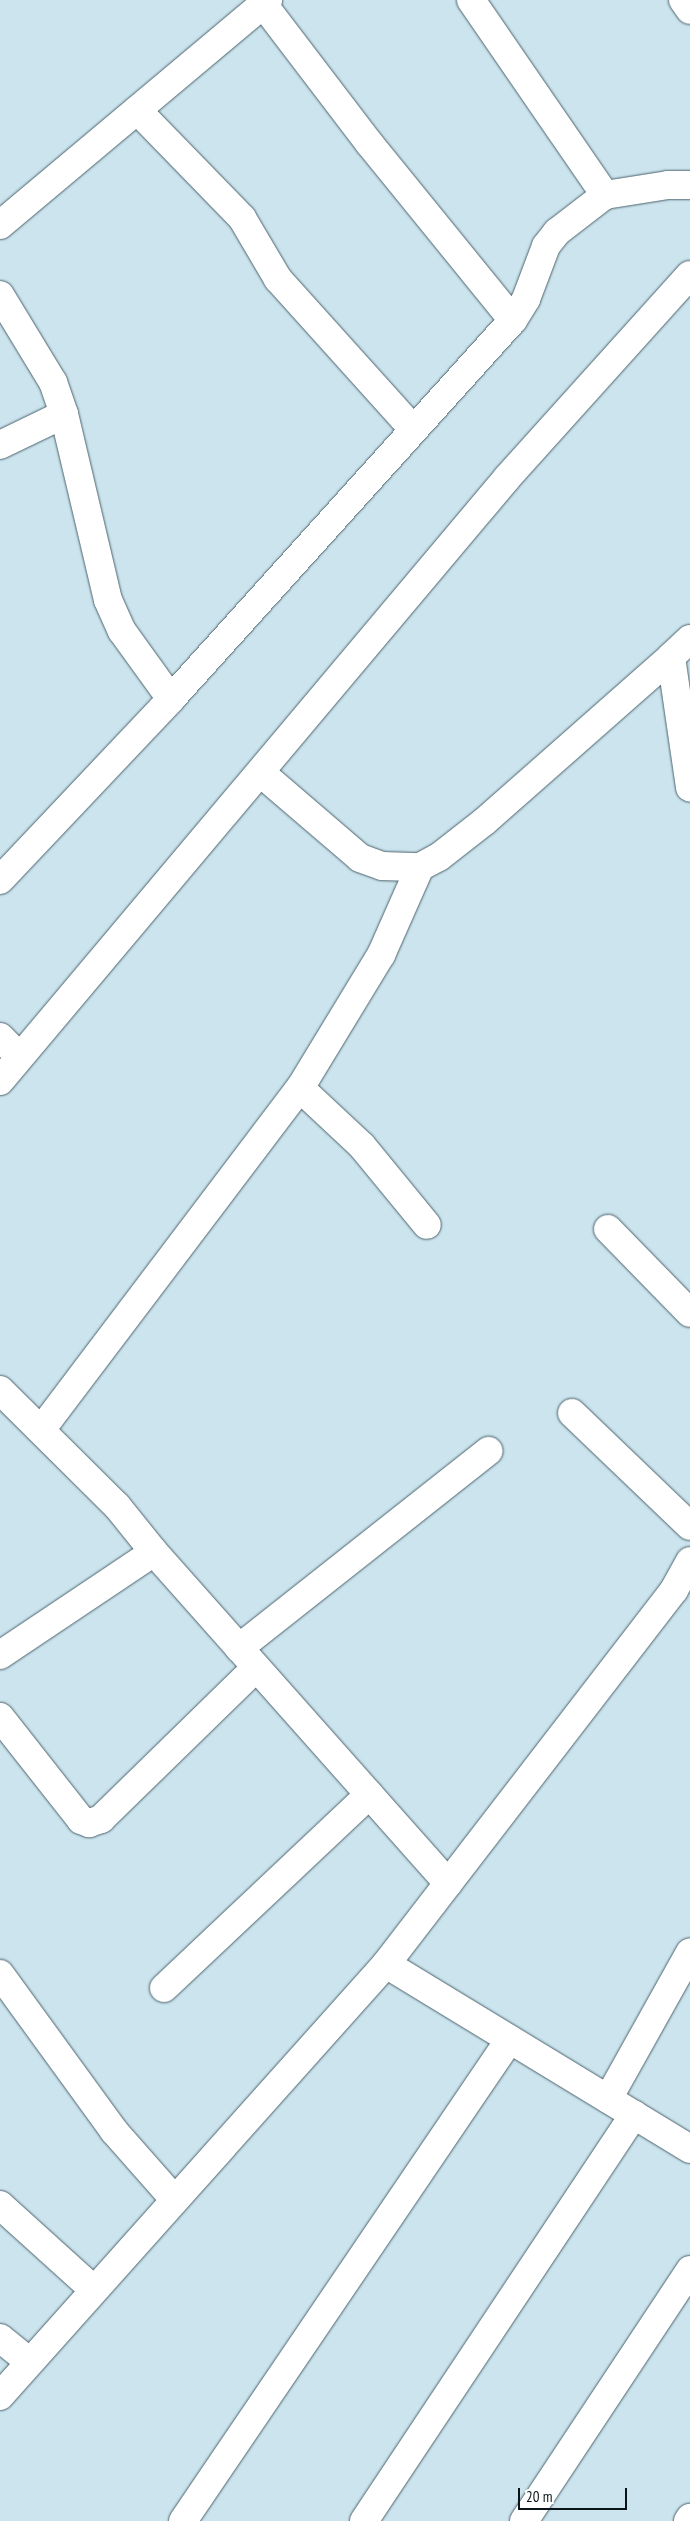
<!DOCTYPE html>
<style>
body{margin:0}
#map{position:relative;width:690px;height:2521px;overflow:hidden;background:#cbe4ee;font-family:"PT Sans Narrow",sans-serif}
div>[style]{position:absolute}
.roads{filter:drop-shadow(0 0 1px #4d636c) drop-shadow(0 0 1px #4d636c)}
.minor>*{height:28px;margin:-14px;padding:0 14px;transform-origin:14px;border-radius:14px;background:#fff}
span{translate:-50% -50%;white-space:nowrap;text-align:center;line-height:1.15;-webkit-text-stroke:5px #fff;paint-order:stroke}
.scale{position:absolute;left:518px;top:2488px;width:109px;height:22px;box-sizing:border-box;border:2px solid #0b1418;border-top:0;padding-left:6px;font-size:15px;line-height:18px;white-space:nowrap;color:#0b1418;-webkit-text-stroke:4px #fff;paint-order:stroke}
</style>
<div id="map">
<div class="roads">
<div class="minor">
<div style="left:471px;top:0;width:237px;rotate:55.5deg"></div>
<div style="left:683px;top:0;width:12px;rotate:55deg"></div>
<div style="left:263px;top:4px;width:175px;rotate:52.7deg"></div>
<div style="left:369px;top:143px;width:228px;rotate:50.9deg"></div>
<div style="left:137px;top:110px;width:151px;rotate:45.8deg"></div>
<div style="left:242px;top:218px;width:71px;rotate:59.5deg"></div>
<div style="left:278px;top:279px;width:200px;rotate:48deg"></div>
<div style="left:0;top:225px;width:350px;rotate:-40deg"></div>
<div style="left:0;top:295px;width:102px;rotate:58.7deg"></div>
<div style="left:53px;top:382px;width:34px;rotate:71deg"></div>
<div style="left:64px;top:414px;width:191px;rotate:76.7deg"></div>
<div style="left:108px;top:600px;width:34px;rotate:66deg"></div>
<div style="left:122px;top:631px;width:84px;rotate:54.2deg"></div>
<div style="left:0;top:445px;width:71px;rotate:-25.8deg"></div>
<div style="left:690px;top:639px;width:26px;rotate:137deg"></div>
<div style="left:671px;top:657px;width:132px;rotate:81.7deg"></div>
<div style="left:261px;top:773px;width:130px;rotate:40.6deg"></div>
<div style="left:360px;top:858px;width:23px;rotate:20deg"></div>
<div style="left:382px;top:866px;width:38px;rotate:2deg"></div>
<div style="left:420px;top:867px;width:21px;rotate:-28deg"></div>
<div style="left:439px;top:857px;width:58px;rotate:-38deg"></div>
<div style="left:485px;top:821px;width:248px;rotate:-41.4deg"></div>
<div style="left:0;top:880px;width:249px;rotate:-46.6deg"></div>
<div style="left:171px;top:699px;width:510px;rotate:-47.94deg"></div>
<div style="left:513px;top:320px;width:25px;rotate:-58deg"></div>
<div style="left:526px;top:299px;width:57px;rotate:-69.3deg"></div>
<div style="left:546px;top:246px;width:18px;rotate:-52deg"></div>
<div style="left:557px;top:232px;width:61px;rotate:-37.6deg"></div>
<div style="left:605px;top:195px;width:64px;rotate:-9deg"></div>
<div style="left:668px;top:185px;width:22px"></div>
<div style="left:0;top:1037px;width:28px;rotate:45deg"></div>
<div style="left:0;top:1081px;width:788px;rotate:-49.94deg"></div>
<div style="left:507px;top:478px;width:273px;rotate:-48deg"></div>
<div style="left:300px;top:1088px;width:85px;rotate:43.1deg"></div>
<div style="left:362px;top:1146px;width:102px;rotate:50.6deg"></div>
<div style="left:608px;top:1229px;width:117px;rotate:45.7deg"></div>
<div style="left:0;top:1390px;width:165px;rotate:44.8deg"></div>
<div style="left:117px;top:1506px;width:59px;rotate:51.2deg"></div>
<div style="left:154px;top:1552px;width:443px;rotate:48.4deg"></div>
<div style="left:572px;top:1413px;width:163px;rotate:43.8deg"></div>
<div style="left:41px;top:1430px;width:429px;rotate:-52.9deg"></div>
<div style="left:300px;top:1088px;width:156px;rotate:-58.7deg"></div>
<div style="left:381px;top:955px;width:96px;rotate:-66.1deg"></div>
<div style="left:239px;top:1648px;width:318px;rotate:-38.3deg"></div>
<div style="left:0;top:1655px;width:185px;rotate:-33.8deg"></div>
<div style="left:0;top:1717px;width:131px;rotate:51.8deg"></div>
<div style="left:81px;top:1820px;width:9px;rotate:21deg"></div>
<div style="left:89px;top:1823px;width:13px;rotate:-18deg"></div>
<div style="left:101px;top:1819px;width:216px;rotate:-44.3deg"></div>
<div style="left:386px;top:1964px;width:356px;rotate:31.3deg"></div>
<div style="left:0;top:1974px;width:194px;rotate:54deg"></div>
<div style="left:114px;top:2131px;width:91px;rotate:48.6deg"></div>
<div style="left:164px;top:1988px;width:282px;rotate:-43.3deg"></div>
<div style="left:608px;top:2099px;width:168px;rotate:-60.8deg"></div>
<div style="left:0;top:2205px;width:125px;rotate:42.1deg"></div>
<div style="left:0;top:2338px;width:36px;rotate:39deg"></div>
<div style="left:0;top:2396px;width:579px;rotate:-48.22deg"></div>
<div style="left:386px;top:1964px;width:472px;rotate:-52.4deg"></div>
<div style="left:674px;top:1590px;width:33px;rotate:-61deg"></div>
<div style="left:183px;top:2521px;width:582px;rotate:-55.85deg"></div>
<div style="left:364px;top:2521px;width:488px;rotate:-56.4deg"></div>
<div style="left:524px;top:2521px;width:301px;rotate:-56.5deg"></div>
<div style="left:688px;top:2521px;width:4px;rotate:-56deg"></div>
</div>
</div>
<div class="scale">20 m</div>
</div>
